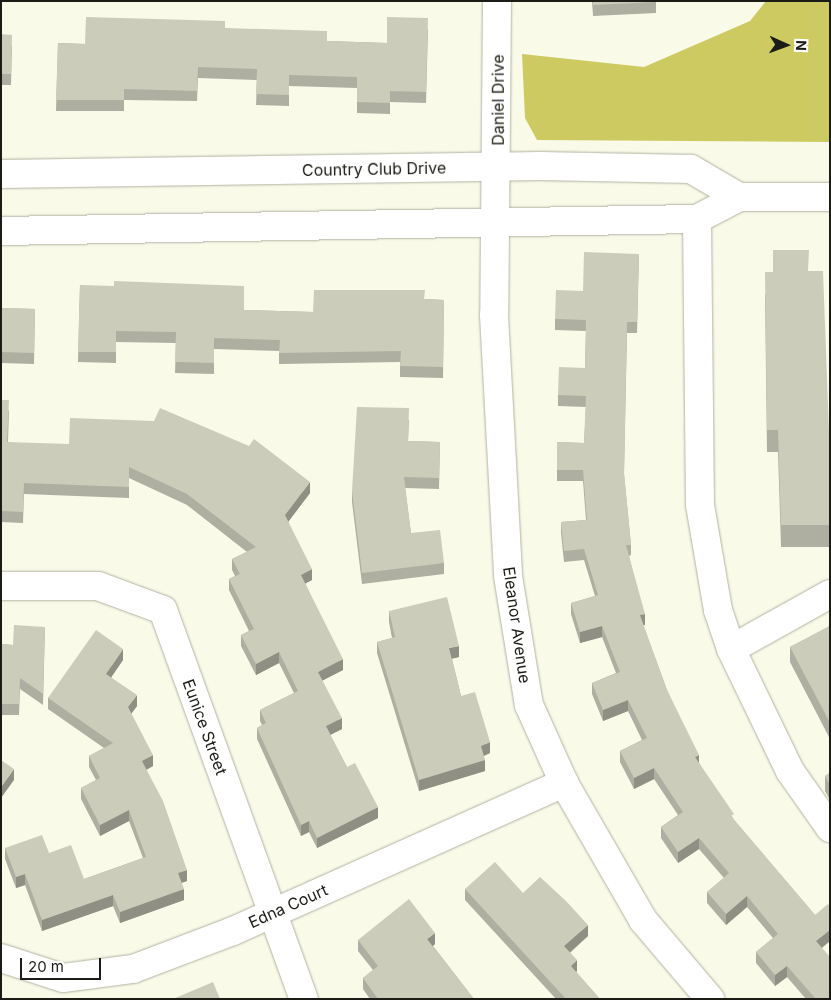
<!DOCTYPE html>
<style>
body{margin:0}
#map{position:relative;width:831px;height:1000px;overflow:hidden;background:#f9fae8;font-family:Inter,sans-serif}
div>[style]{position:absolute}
.green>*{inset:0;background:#cdca61}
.roads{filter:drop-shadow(0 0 1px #b2b2a2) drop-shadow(0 0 1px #b2b2a2)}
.minor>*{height:28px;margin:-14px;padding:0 14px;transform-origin:14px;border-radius:14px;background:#fff}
.wall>*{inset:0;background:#afafa1}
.shaded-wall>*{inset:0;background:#8f8f83}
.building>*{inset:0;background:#ccb}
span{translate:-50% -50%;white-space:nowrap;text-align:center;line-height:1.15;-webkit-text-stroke:4px #fff;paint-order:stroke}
.street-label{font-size:16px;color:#1c1c16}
.frame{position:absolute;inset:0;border:2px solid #1c1c16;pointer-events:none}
.north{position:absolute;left:761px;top:20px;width:50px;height:50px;-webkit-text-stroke:4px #fff;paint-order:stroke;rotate:92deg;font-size:14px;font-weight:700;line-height:20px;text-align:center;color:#1c1c16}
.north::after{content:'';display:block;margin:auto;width:18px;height:22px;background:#1c1c16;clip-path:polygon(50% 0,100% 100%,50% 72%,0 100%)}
.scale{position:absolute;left:20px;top:958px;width:81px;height:22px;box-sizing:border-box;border:2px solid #1c1c16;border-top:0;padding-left:6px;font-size:15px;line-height:18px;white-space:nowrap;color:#1c1c16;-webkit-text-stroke:4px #fff;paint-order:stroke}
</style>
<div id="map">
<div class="green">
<div style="clip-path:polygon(766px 1px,830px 1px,830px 142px,537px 140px,525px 118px,522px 54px,644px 67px,750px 21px)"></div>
</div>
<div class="roads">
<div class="minor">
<div style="left:497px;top:1px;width:314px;rotate:90.5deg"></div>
<div style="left:494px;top:315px;width:261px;rotate:86.9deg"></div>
<div style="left:508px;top:576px;width:131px;rotate:80.8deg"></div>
<div style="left:529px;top:705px;width:85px;rotate:65.8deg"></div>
<div style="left:564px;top:783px;width:158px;rotate:60deg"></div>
<div style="left:643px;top:920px;width:104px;rotate:49.7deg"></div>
<div style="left:1px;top:174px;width:539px;rotate:-0.85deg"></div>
<div style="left:540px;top:166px;width:151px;rotate:1.1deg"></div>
<div style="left:691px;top:169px;width:56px;rotate:30.3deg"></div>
<div style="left:697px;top:219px;width:286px;rotate:89.4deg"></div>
<div style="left:700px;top:505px;width:107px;rotate:80.3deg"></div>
<div style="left:718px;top:610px;width:41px;rotate:71.6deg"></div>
<div style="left:1px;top:231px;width:696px;rotate:-0.99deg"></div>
<div style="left:697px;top:219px;width:47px;rotate:-27.6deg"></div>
<div style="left:739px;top:197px;width:91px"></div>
<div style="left:1px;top:586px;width:97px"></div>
<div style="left:98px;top:586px;width:69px;rotate:20.3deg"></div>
<div style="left:163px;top:610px;width:414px;rotate:70.1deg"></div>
<div style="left:830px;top:594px;width:113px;rotate:150.9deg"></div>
<div style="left:731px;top:649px;width:136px;rotate:64.2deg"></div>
<div style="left:790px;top:771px;width:70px;rotate:54.9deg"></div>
<div style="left:1px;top:958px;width:65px;rotate:17.9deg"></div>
<div style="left:63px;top:978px;width:71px;rotate:-7.3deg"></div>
<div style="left:133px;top:969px;width:107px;rotate:-20.8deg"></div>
<div style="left:233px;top:931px;width:363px;rotate:-24.1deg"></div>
</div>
</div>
<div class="wall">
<div style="clip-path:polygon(592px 1px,656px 1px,656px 13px,593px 16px)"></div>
<div style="clip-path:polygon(225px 28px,327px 41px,387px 43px,428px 29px,426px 103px,390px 102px,390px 114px,357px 113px,357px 88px,289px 86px,289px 106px,256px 105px,257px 80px,198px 78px,197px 101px,124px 100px,124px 111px,56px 111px,58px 43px,85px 44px)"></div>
<div style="clip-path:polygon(1px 34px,12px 46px,11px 85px,1px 85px)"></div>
<div style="clip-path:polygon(639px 254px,637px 333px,627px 333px,624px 474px,631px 545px,631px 555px,629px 556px,645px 625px,643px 625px,667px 690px,699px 763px,734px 820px,815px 915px,830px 907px,830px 941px,822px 948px,830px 999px,806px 999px,787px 977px,775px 986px,756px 963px,756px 952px,773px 938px,747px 907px,726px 925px,707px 903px,707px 892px,724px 878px,699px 849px,678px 863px,661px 838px,661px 827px,678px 815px,654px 779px,634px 789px,620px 762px,620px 751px,642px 740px,628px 711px,603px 721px,592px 694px,592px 683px,616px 673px,602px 637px,580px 643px,571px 614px,571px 603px,595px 596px,584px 560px,564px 562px,561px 533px,561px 522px,586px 520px,583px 481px,557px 481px,557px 442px,584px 443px,586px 407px,558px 406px,558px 395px,585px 368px,586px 331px,555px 330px,555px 319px,583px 291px)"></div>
<div style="clip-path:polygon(809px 271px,830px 460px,830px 547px,781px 547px,778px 452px,767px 452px,765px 295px)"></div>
<div style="clip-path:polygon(80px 285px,244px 310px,313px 312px,425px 299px,444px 300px,443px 378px,400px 377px,400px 362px,279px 364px,279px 351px,214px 349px,214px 374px,175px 373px,176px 343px,116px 342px,116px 363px,78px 362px)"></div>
<div style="clip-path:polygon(1px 308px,35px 309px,34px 364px,1px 363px)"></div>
<div style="clip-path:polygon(1px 400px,9px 411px,8px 442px,310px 493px,288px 522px,312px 580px,305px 583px,343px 670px,322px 680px,342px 729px,330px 735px,347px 767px,378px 818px,317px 848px,309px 832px,301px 836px,257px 739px,257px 728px,262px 725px,260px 721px,260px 710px,294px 693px,279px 663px,256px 675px,241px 646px,241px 635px,249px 631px,229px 590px,229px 579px,235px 576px,232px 570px,232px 559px,247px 552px,187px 505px,129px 478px,129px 498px,24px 494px,23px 523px,1px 522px)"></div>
<div style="clip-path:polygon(409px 419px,408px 441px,440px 442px,439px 489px,405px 488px,411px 533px,444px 563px,444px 574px,362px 584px,352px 502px,352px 491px)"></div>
<div style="clip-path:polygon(389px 611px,459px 657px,452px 659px,461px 696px,490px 753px,484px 756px,485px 771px,419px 791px,377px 653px,377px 642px,392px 638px,389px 622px)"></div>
<div style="clip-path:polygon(830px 626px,830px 739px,790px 662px,790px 647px)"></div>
<div style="clip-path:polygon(45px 627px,43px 705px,20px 689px,19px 715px,1px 715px,1px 644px,13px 645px)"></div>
<div style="clip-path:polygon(123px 660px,111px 677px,137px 706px,131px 714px,153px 766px,146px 770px,187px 881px,181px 883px,184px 900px,120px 923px,113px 906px,42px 931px,25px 885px,16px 888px,5px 859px,5px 848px,49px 853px,84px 879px,143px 858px,129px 821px,100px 836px,81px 799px,81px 788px,96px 780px,89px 767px,89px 756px,104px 748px,48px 709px,48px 698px)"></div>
<div style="clip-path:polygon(830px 773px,830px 800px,825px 791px,825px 776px)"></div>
<div style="clip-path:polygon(465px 889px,523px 893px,588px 936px,570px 953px,577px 971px,576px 972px,600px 999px,556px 999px,465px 900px)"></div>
<div style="clip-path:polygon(358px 940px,435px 944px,433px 946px,474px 999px,370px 999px,363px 989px,363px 978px,373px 970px,358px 951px)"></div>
</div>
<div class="shaded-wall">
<div style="clip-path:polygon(310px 482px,310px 493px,285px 526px,285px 515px)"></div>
<div style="clip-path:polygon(312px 569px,312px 580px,301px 586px,301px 575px)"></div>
<div style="clip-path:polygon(645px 614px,645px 625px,640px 626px,640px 615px)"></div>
<div style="clip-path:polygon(602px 626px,602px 637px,580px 643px,580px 632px)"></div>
<div style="clip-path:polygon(459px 646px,459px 657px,449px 659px,449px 648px)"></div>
<div style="clip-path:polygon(123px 649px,123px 660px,106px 685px,106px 674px)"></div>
<div style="clip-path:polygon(279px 652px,279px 663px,256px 675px,256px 664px)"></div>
<div style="clip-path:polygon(343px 659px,343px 670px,318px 683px,318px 672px)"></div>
<div style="clip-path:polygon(137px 695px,137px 706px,128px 718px,128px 707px)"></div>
<div style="clip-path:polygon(628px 700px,628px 711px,603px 721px,603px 710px)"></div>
<div style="clip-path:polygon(342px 718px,342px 729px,326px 737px,326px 726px)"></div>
<div style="clip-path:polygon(490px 742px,490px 753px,481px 757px,481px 746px)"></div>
<div style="clip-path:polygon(153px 755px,153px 766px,142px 772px,142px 761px)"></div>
<div style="clip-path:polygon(699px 755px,699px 766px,695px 757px)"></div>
<div style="clip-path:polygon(485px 760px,485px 771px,419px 791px,419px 780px)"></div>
<div style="clip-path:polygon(654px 768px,654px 779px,634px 789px,634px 778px)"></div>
<div style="clip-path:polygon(14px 769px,14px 780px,1px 798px,1px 787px)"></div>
<div style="clip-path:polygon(378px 807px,378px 818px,317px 848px,317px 838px)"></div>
<div style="clip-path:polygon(129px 810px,129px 821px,100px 836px,100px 825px)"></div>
<div style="clip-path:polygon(309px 821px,309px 832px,301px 836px,301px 825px)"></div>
<div style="clip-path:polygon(699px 838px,699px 849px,678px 863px,678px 852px)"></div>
<div style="clip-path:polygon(187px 870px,187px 881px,178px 884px,178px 873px)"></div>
<div style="clip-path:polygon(25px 874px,25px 885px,16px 888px,16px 877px)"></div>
<div style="clip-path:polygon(184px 889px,184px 900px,120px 923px,120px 912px)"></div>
<div style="clip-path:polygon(113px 895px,113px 906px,42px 931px,42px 920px)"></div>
<div style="clip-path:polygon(747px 896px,747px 907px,726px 925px,726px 914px)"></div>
<div style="clip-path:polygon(588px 925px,588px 936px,564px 957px,564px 946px)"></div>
<div style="clip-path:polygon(830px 930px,830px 941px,816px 952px,816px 941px)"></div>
<div style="clip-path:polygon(435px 933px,435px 944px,427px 950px,427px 939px)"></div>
<div style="clip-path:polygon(577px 960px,577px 971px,571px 977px,571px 966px)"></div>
<div style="clip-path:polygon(787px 966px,787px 977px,775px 986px,775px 975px)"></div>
</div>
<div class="building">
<div style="clip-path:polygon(593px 1px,656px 1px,656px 2px,593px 5px)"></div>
<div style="clip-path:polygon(86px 17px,225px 21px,225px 28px,327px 31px,327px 41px,387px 43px,387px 17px,428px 18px,426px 92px,390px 91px,390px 103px,357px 102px,357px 77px,289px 75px,289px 95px,256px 94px,257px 69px,198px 67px,197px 91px,124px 89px,124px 100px,56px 100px,58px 43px,85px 44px)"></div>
<div style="clip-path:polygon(1px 34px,12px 35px,11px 74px,1px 74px)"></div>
<div style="clip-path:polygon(773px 250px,809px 250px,808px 271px,823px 271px,830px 460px,830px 525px,781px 525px,778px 430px,767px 430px,765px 272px,773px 272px)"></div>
<div style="clip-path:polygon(584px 252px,639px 254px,637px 322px,627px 322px,624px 473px,631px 545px,626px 545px,645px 614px,640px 615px,667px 690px,699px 755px,695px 757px,734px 814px,731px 816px,815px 915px,828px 904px,830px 907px,830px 930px,816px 941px,830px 957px,830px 999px,814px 999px,815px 998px,787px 966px,775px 975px,756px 952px,778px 934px,747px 896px,726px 914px,707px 892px,729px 873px,699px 838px,678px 852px,661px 827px,683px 812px,654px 768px,634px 778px,620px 751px,647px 738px,628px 700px,603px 710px,592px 683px,620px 672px,602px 626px,580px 632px,571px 603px,598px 595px,584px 549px,564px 551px,561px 522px,587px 520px,583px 470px,557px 470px,557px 442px,584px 443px,586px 396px,558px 395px,559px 367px,585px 368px,586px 320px,555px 319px,556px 290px,583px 291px)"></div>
<div style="clip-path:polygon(114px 281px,244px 286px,244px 310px,313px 312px,314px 290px,425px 290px,424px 299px,444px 300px,443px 367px,400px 366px,401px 351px,279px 353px,280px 340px,214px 338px,214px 363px,175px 362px,176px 332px,116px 331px,116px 352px,78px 352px,80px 285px,114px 286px)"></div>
<div style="clip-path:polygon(1px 308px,35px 309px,34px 353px,1px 352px)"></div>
<div style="clip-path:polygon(1px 400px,9px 400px,7px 442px,69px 444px,70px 418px,154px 421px,160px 408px,249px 446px,254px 439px,310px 482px,285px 515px,312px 569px,301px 575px,343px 659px,318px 672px,342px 718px,326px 726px,347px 767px,355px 763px,378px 807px,317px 838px,309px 821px,301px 825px,257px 728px,266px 723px,260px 710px,298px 691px,279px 652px,256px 664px,241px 635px,254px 629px,229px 579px,240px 574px,232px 559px,256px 547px,187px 494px,129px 467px,129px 487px,24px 483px,23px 512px,1px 511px)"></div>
<div style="clip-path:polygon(357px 407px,409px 408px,408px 441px,440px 442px,439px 478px,404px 477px,411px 533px,440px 530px,444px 563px,362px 573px,352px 491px)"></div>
<div style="clip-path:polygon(447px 597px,459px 646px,449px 648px,461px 696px,475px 692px,490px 742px,481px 746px,485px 760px,419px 780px,377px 642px,395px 637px,389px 611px)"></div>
<div style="clip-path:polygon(14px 625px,45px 627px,43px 694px,20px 678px,19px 704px,1px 704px,1px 644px,13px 645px)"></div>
<div style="clip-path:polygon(830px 626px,830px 723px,790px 647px)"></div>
<div style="clip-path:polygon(96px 630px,123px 649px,106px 674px,137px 695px,128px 707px,153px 755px,142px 761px,163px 801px,187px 870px,178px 873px,184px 889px,120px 912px,113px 895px,42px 920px,25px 874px,16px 877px,5px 848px,42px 835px,49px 853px,71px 845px,84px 879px,146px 857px,129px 810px,100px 825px,81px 788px,100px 778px,89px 756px,113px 743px,48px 698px)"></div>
<div style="clip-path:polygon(1px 760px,14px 769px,1px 787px)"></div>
<div style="clip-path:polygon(830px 773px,830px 785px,825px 776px)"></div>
<div style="clip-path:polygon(495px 862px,523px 893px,540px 877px,566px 901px,588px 925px,564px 946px,577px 960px,571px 966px,600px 999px,566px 999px,465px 889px)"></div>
<div style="clip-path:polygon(409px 899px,435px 933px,427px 939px,474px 999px,378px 999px,363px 978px,378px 966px,358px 940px)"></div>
<div style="clip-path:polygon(213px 982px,220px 999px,173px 999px)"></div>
</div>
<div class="street-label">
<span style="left:498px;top:100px;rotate:-90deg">Daniel Drive</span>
<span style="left:374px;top:169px;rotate:-1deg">Country Club Drive</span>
<span style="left:517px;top:625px;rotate:82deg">Eleanor Avenue</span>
<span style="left:205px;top:727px;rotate:70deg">Eunice Street</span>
<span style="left:288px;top:906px;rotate:-24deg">Edna Court</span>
</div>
<div class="frame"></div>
<div class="north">N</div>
<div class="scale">20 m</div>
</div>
